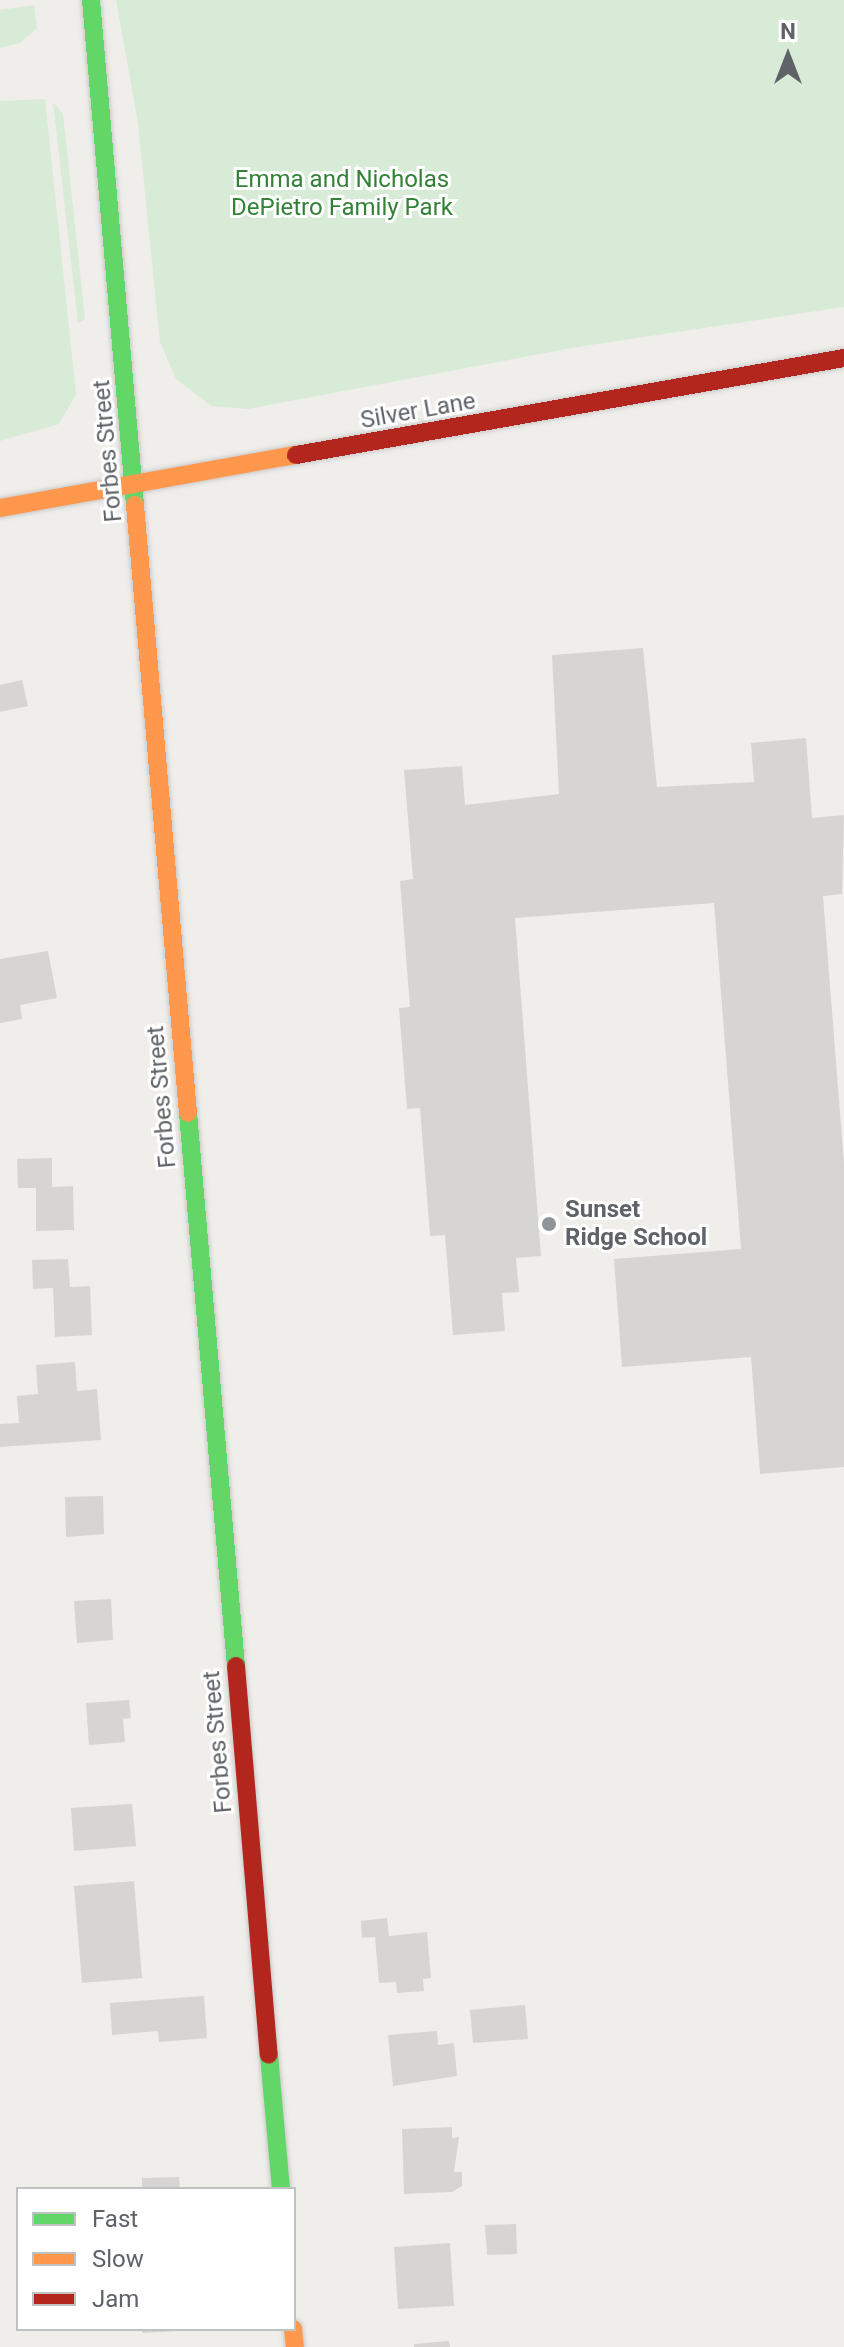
<!DOCTYPE html>
<style>
body{margin:0}
#map{position:relative;width:844px;height:2347px;overflow:hidden;background:#efeeea;font-family:Roboto,sans-serif}
div>[style]{position:absolute}
.green>*{inset:0;background:#d8ebd6}
.building>*{inset:0;background:#d6d5d3}
.roads{filter:drop-shadow(0 0 2px #cacacb) drop-shadow(0 0 2px #cacacb)}
.fast>*{height:18px;margin:-9px;padding:0 9px;transform-origin:9px;border-radius:9px;background:#63d668}
.slow>*{height:18px;margin:-9px;padding:0 9px;transform-origin:9px;border-radius:9px;background:#ff974d}
.jam>*{height:18px;margin:-9px;padding:0 9px;transform-origin:9px;border-radius:9px;background:#b3261e}
.dots>*{width:22px;height:22px;translate:-50% -50%;box-sizing:border-box;border:4px solid #fff;border-radius:50%}
span{translate:-50% -50%;white-space:nowrap;text-align:center;line-height:1.15;-webkit-text-stroke:6px #fff;paint-order:stroke}
.park-label{font-size:24px;color:#348238}
.street-label{font-size:24px;color:#5f6368}
.poi-label{font-size:24px;color:#5f6368;font-weight:700}
.left{translate:0 -50%;text-align:left}
.legend{position:absolute;left:16px;top:2187px;width:280px;height:144px;box-sizing:border-box;background:#fff;border:2px solid #bfc1c3;margin:0;padding:10px 14px;list-style:none;font-size:24px;color:#5f6368}
.legend li{display:flex;align-items:center;gap:16px;height:40px}
.legend b{width:40px;border:2px solid #bfc1c3}
.north{position:absolute;left:748px;top:16px;width:80px;height:80px;-webkit-text-stroke:6px #fff;paint-order:stroke;rotate:0deg;font-size:22px;font-weight:700;line-height:32px;text-align:center;color:#5f6368}
.north::after{content:'';display:block;margin:auto;width:28px;height:36px;background:#5f6368;clip-path:polygon(50% 0,100% 100%,50% 72%,0 100%)}
</style>
<div id="map">
<div class="green">
<div style="clip-path:polygon(116px 0,844px 0,844px 307px,577px 347px,248px 409px,211px 406px,176px 379px,160px 342px,138px 123px)"></div>
<div style="clip-path:polygon(34px 5px,37px 28px,20px 43px,0 48px,0 10px)"></div>
<div style="clip-path:polygon(45px 99px,76px 394px,59px 424px,0 441px,0 101px)"></div>
<div style="clip-path:polygon(53px 102px,63px 114px,85px 319px,78px 323px)"></div>
</div>
<div class="building">
<div style="clip-path:polygon(643px 648px,657px 787px,754px 782px,751px 743px,806px 738px,812px 818px,844px 815px,842px 894px,823px 896px,844px 1164px,844px 1467px,760px 1474px,751px 1357px,622px 1367px,614px 1259px,741px 1249px,714px 903px,515px 918px,541px 1256px,516px 1258px,519px 1292px,502px 1293px,505px 1331px,453px 1335px,445px 1235px,430px 1236px,420px 1108px,407px 1109px,399px 1008px,410px 1007px,400px 881px,413px 879px,404px 770px,462px 766px,465px 805px,559px 794px,552px 655px)"></div>
<div style="clip-path:polygon(22px 680px,28px 706px,0 712px,0 685px)"></div>
<div style="clip-path:polygon(48px 951px,57px 998px,20px 1005px,22px 1019px,0 1023px,0 959px)"></div>
<div style="clip-path:polygon(52px 1158px,52px 1187px,73px 1186px,74px 1230px,36px 1231px,36px 1188px,18px 1188px,17px 1159px)"></div>
<div style="clip-path:polygon(68px 1259px,70px 1287px,90px 1286px,92px 1335px,55px 1337px,53px 1288px,33px 1289px,32px 1260px)"></div>
<div style="clip-path:polygon(75px 1362px,77px 1391px,97px 1389px,101px 1440px,0 1447px,0 1424px,19px 1423px,17px 1396px,38px 1394px,36px 1365px)"></div>
<div style="clip-path:polygon(103px 1496px,104px 1534px,66px 1537px,65px 1497px)"></div>
<div style="clip-path:polygon(111px 1599px,113px 1640px,77px 1643px,74px 1601px)"></div>
<div style="clip-path:polygon(129px 1700px,131px 1718px,123px 1719px,125px 1742px,89px 1745px,86px 1703px)"></div>
<div style="clip-path:polygon(132px 1804px,136px 1846px,74px 1851px,71px 1808px)"></div>
<div style="clip-path:polygon(134px 1881px,142px 1978px,82px 1983px,74px 1886px)"></div>
<div style="clip-path:polygon(387px 1918px,389px 1936px,427px 1932px,431px 1978px,423px 1979px,424px 1991px,397px 1993px,396px 1982px,379px 1983px,375px 1937px,362px 1938px,361px 1921px)"></div>
<div style="clip-path:polygon(204px 1996px,207px 2038px,159px 2042px,158px 2031px,112px 2035px,110px 2003px)"></div>
<div style="clip-path:polygon(525px 2005px,528px 2039px,473px 2043px,470px 2010px)"></div>
<div style="clip-path:polygon(437px 2031px,438px 2045px,454px 2043px,457px 2076px,393px 2086px,388px 2035px)"></div>
<div style="clip-path:polygon(452px 2127px,452px 2138px,459px 2137px,454px 2172px,462px 2172px,462px 2186px,452px 2192px,404px 2194px,402px 2129px)"></div>
<div style="clip-path:polygon(179px 2177px,180px 2189px,142px 2189px,142px 2178px)"></div>
<div style="clip-path:polygon(516px 2224px,517px 2254px,487px 2255px,485px 2225px)"></div>
<div style="clip-path:polygon(450px 2243px,454px 2306px,398px 2309px,394px 2247px)"></div>
<div style="clip-path:polygon(142px 2329px,178px 2329px,178px 2331px,142px 2333px)"></div>
<div style="clip-path:polygon(449px 2341px,450px 2347px,414px 2347px,414px 2344px)"></div>
</div>
<div class="roads">
<div class="fast">
<div style="left:91px;top:0;width:507px;rotate:85.02deg"></div>
<div style="left:188px;top:1113px;width:555px;rotate:85.04deg"></div>
<div style="left:269px;top:2055px;width:135px;rotate:84.9deg"></div>
</div>
<div class="slow">
<div style="left:135px;top:505px;width:610px;rotate:85.02deg"></div>
<div style="left:0;top:508px;width:301px;rotate:-10.2deg"></div>
<div style="left:293px;top:2329px;width:18px;rotate:84deg"></div>
</div>
<div class="jam">
<div style="left:296px;top:455px;width:557px;rotate:-10.04deg"></div>
<div style="left:236px;top:1666px;width:390px;rotate:85.2deg"></div>
</div>
</div>
<div class="dots">
<div style="left:549px;top:1224px;background:#919496"></div>
</div>
<div class="park-label">
<span style="left:342px;top:194px">Emma and Nicholas<br>DePietro Family Park</span>
</div>
<div class="street-label">
<span style="left:418px;top:411px;rotate:-10deg">Silver Lane</span>
<span style="left:108px;top:451px;rotate:-95deg">Forbes Street</span>
<span style="left:162px;top:1097px;rotate:-95deg">Forbes Street</span>
<span style="left:218px;top:1742px;rotate:-95deg">Forbes Street</span>
</div>
<div class="poi-label">
<span class="left" style="left:565px;top:1224px">Sunset<br>Ridge School</span>
</div>
<ul class="legend">
<li><b style="height:10px;background:#63d668"></b>Fast</li>
<li><b style="height:10px;background:#ff974d"></b>Slow</li>
<li><b style="height:10px;background:#b3261e"></b>Jam</li>
</ul>
<div class="north">N</div>
</div>
